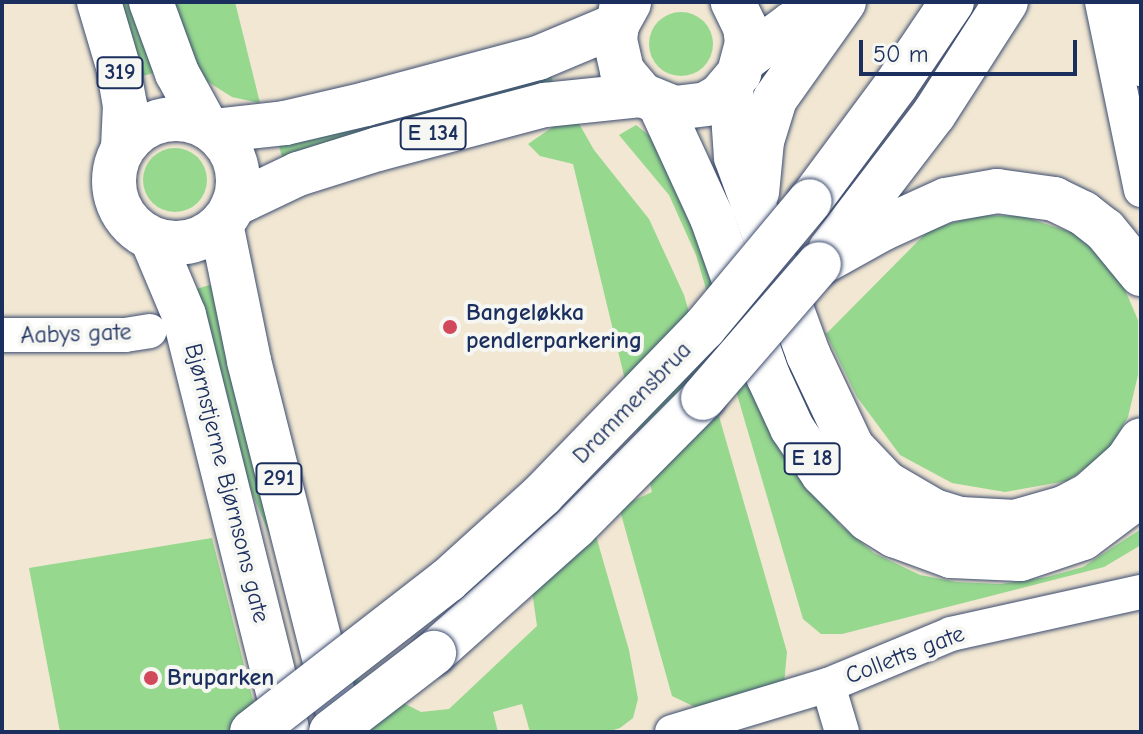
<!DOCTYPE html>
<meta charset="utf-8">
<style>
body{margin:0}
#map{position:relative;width:1143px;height:734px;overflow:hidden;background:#f1e7d2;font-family:"Comic Neue",sans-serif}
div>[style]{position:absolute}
.green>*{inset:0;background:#97d88f}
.round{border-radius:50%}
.roads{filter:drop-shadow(0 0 2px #3b4b6f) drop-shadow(0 0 2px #3b4b6f)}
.minor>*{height:34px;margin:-17px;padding:0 17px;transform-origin:17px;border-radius:17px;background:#fff}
.primary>*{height:44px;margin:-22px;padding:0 22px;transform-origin:22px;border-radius:22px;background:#fff}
.trunk>*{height:44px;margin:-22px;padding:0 22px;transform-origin:22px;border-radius:22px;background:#fff}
.trunk>.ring{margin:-22px;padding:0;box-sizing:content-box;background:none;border:44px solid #fff;border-radius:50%}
.motorway>*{height:44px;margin:-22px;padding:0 22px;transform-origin:22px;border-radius:22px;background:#fff}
.bridges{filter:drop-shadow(0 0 2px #3b4b6f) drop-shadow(0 0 2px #3b4b6f)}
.motorway-bridge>*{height:44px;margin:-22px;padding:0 22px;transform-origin:22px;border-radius:22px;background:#fff}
.dots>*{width:22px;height:22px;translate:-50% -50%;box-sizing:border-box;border:4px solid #f6f6f2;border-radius:50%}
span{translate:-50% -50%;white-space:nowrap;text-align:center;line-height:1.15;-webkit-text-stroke:8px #f6f6f2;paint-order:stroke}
.shield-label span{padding:2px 6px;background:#f6f6f2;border:2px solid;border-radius:6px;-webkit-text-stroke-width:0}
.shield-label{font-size:22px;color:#1b2f5e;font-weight:700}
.poi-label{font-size:24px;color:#1b2f5e;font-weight:700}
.left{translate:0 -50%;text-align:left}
.street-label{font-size:24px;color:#1b2f5e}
.frame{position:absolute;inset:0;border:4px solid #1b2f5e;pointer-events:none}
.scale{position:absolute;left:859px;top:40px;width:218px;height:36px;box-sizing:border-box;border:4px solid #1b2f5e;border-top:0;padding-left:10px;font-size:24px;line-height:28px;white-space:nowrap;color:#1b2f5e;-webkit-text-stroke:6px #f6f6f2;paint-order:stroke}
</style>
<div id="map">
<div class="green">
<div style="clip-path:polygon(115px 2px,132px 2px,156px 72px,137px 78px)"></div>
<div style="clip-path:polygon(168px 2px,235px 2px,260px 103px,232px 97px,205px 80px,190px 59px)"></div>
<div class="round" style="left:649px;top:12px;width:64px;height:64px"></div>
<div style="clip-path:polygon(550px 70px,554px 88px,283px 161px,278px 142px)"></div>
<div style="clip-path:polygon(573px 113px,594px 150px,649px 219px,684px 295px,787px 652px,784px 684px,697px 708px,672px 696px,619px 507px,652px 492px,573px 164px,540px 156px,528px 144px)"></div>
<div style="clip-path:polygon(636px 125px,659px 143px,807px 480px,840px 525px,874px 553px,920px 575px,957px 582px,1001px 584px,1047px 577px,1083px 567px,1141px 529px,1141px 545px,1104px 567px,842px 634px,821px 634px,803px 619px,696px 255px,669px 195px,619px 135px)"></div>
<div class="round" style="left:143px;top:148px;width:64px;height:64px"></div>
<div style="clip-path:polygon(978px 215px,1022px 216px,1073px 233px,1116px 269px,1138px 320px,1138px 375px,1128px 417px,1106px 454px,1067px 481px,1005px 492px,952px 483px,900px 455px,857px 397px,826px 334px,929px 230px)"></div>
<div style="clip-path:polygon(213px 284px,273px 543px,239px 462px,193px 290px)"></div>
<div style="clip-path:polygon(596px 536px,629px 650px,638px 699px,633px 718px,620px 728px,607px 732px,530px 732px,522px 704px,493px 712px,498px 732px,367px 732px,353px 677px,421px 712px,449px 709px,537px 626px,532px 591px)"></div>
<div style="clip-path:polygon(212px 538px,261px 732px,60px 732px,29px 568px)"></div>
</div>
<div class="roads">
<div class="minor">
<div style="left:1102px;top:2px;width:192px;rotate:78.3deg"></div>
<div style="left:2px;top:335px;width:123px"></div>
<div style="left:125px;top:335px;width:25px;rotate:-9deg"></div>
<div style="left:828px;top:685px;width:49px;rotate:73.4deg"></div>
<div style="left:672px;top:732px;width:163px;rotate:-16.8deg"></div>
<div style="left:828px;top:685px;width:133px;rotate:-22.5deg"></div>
<div style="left:951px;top:634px;width:195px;rotate:-12.5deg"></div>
</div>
<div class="primary">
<div style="left:99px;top:2px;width:67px;rotate:73.5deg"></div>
<div style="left:118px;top:66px;width:40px;rotate:80deg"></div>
<div style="left:125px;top:105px;width:42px;rotate:92.7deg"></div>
<div style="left:151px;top:2px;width:76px;rotate:69.9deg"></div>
<div style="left:177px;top:73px;width:60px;rotate:61.3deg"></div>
</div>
<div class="trunk">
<div style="left:629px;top:3px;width:25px;rotate:119deg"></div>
<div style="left:617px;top:25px;width:15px;rotate:98deg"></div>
<div style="left:615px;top:40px;width:32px;rotate:77deg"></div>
<div style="left:622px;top:71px;width:31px;rotate:50deg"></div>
<div style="left:642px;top:95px;width:35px;rotate:22deg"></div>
<div style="left:675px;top:108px;width:31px;rotate:-7deg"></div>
<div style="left:706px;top:104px;width:16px;rotate:-30deg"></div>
<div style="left:720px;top:96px;width:30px;rotate:-50deg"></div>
<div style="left:739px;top:73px;width:31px;rotate:-75deg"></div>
<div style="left:747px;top:43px;width:16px;rotate:-97deg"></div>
<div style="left:745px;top:27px;width:28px;rotate:-116deg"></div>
<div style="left:745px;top:59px;width:59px;rotate:-36.7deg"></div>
<div style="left:792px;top:24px;width:55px;rotate:-23.7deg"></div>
<div class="ring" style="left:114px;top:119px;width:80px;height:80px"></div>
<div style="left:213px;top:131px;width:72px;rotate:-6.3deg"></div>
<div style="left:285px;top:123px;width:83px;rotate:-13.2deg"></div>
<div style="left:366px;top:104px;width:178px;rotate:-15deg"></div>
<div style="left:538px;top:58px;width:86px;rotate:-22.7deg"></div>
<div style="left:233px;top:205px;width:72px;rotate:-25.5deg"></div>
<div style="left:298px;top:174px;width:84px;rotate:-17.4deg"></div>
<div style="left:378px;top:149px;width:173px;rotate:-14.8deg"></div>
<div style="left:545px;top:105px;width:98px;rotate:-5.9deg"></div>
<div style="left:221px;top:224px;width:140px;rotate:78.4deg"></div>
<div style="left:249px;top:361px;width:383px;rotate:75.8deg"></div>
<div style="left:152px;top:239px;width:82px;rotate:67.2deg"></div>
<div style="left:184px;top:315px;width:430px;rotate:76deg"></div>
</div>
<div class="motorway">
<div style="left:1131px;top:2px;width:63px;rotate:80.8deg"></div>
<div style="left:620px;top:16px;width:14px;rotate:-82deg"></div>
<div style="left:731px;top:86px;width:71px;rotate:86deg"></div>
<div style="left:736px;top:157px;width:210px;rotate:69.9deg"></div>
<div style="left:808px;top:354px;width:103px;rotate:64.7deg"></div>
<div style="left:852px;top:447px;width:50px;rotate:46.6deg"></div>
<div style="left:886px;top:483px;width:56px;rotate:30.3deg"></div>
<div style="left:934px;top:511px;width:28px;rotate:17deg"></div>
<div style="left:961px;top:519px;width:54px;rotate:3.2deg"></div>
<div style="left:1015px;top:522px;width:51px;rotate:-15.9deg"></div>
<div style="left:1064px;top:508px;width:30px;rotate:-28deg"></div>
<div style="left:1090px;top:494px;width:50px;rotate:-41.7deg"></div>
<div style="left:1127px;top:461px;width:25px;rotate:-56deg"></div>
<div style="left:660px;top:105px;width:124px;rotate:65.3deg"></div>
<div style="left:712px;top:218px;width:168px;rotate:70.5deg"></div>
<div style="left:768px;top:376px;width:57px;rotate:65.2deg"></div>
<div style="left:792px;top:428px;width:55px;rotate:56deg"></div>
<div style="left:823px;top:474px;width:64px;rotate:45deg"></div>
<div style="left:868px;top:519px;width:31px;rotate:32deg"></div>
<div style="left:894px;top:535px;width:61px;rotate:20.2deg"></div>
<div style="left:951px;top:556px;width:69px;rotate:2.5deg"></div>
<div style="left:1020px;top:559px;width:66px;rotate:-18.4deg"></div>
<div style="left:1083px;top:538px;width:60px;rotate:-36.9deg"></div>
<div style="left:1131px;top:502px;width:17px;rotate:-54deg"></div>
<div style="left:757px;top:193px;width:52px;rotate:-84.5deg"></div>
<div style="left:762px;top:141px;width:44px;rotate:-72.8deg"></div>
<div style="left:775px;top:99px;width:119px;rotate:-54.6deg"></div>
<div style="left:810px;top:201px;width:144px;rotate:-53.4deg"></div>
<div style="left:896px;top:85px;width:100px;rotate:-56deg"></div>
<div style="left:830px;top:250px;width:171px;rotate:-52.6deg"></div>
<div style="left:934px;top:114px;width:133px;rotate:-57.3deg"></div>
<div style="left:819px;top:264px;width:72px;rotate:-29.1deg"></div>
<div style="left:882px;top:229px;width:70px;rotate:-24.4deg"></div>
<div style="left:946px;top:200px;width:52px;rotate:-10deg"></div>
<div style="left:997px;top:191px;width:58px;rotate:8deg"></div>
<div style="left:1054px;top:199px;width:32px;rotate:26deg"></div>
<div style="left:1083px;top:213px;width:28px;rotate:38deg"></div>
<div style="left:1105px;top:230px;width:57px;rotate:50.7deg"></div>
<div style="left:434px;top:653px;width:189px;rotate:-41.8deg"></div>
<div style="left:575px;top:527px;width:182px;rotate:-45.2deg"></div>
</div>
</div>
<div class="bridges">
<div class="motorway-bridge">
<div style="left:703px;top:398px;width:177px;rotate:-49.1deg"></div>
<div style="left:252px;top:732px;width:248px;rotate:-37.8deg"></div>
<div style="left:448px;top:580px;width:127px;rotate:-42.1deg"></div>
<div style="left:542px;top:495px;width:233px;rotate:-45.9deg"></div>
<div style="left:704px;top:328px;width:165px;rotate:-50.2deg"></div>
<div style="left:331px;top:732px;width:130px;rotate:-37.5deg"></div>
</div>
</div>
<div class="dots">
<div style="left:450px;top:327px;background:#d1495b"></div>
<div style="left:151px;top:678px;background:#d1495b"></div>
</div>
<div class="shield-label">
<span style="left:120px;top:73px">319</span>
<span style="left:433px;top:134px">E 134</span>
<span style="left:812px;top:459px">E 18</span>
<span style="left:279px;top:479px">291</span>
</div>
<div class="poi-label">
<span class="left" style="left:466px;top:327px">Bangeløkka<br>pendlerparkering</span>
<span class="left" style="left:167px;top:678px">Bruparken</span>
</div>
<div class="street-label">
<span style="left:76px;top:334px;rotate:-2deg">Aabys gate</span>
<span style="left:632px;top:403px;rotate:-46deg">Drammensbrua</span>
<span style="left:227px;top:483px;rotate:76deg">Bjørnstjerne Bjørnsons gate</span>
<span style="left:905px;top:655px;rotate:-21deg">Colletts gate</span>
</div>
<div class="frame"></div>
<div class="scale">50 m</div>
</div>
